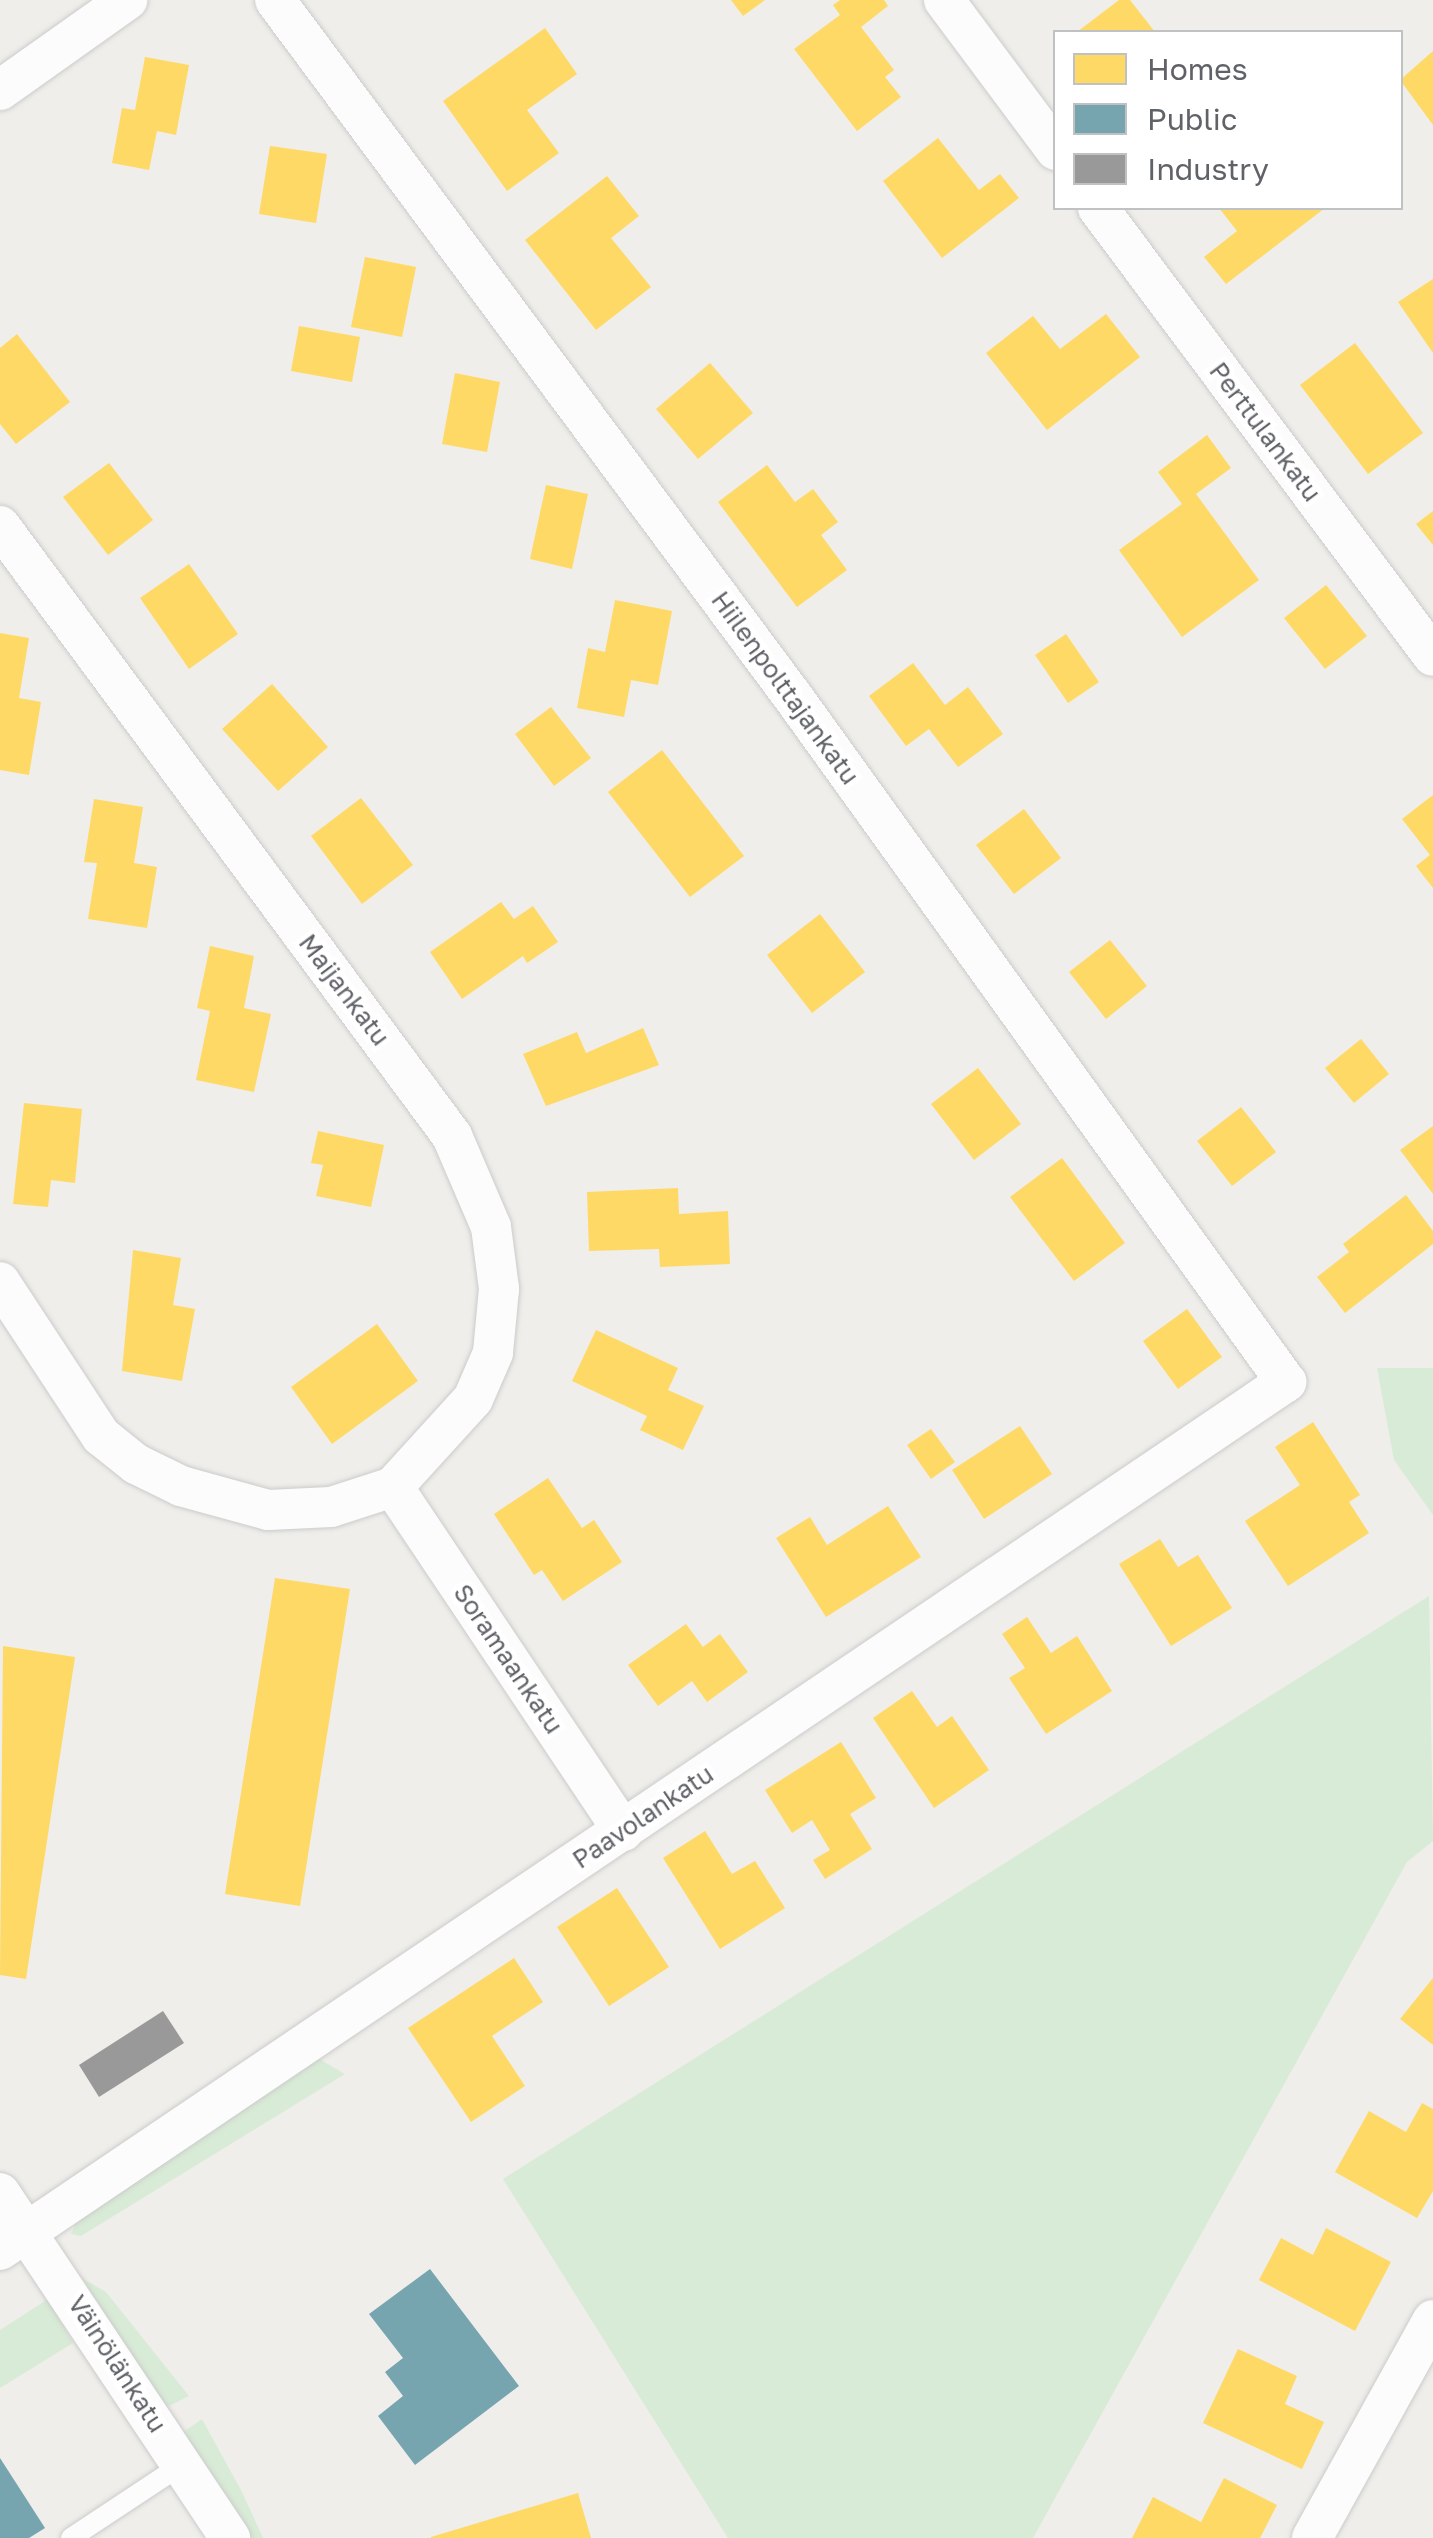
<!DOCTYPE html>
<meta charset="utf-8">
<style>
body{margin:0}
#map{position:relative;width:1433px;height:2538px;overflow:hidden;background:#efeeea;font-family:"Golos Text",sans-serif}
div>[style]{position:absolute}
.green>*{inset:0;background:#d8ebd6}
.homes>*{inset:0;background:#ffd966}
.public>*{inset:0;background:#76a5af}
.industry>*{inset:0;background:#999}
.roads{filter:drop-shadow(0 0 2px #cbcccc) drop-shadow(0 0 2px #cbcccc)}
.service>*{height:20px;margin:-10px;padding:0 10px;transform-origin:10px;border-radius:10px;background:#fdfcfc}
.minor>*{height:40px;margin:-20px;padding:0 20px;transform-origin:20px;border-radius:20px;background:#fdfcfc}
span{translate:-50% -50%;white-space:nowrap;text-align:center;line-height:1.15;-webkit-text-stroke:10px #fff;paint-order:stroke}
.street-label{font-size:25px;color:#5f6368}
.legend{position:absolute;left:1053px;top:30px;width:350px;height:180px;box-sizing:border-box;background:#fff;border:2px solid #bfc1c3;margin:0;padding:12px 18px;list-style:none;font-size:30px;color:#5f6368}
.legend li{display:flex;align-items:center;gap:20px;height:50px}
.legend b{width:50px;border:2px solid #bfc1c3}
</style>
<div id="map">
<div class="green">
<div style="clip-path:polygon(1377px 1368px,1433px 1368px,1433px 1515px,1394px 1460px)"></div>
<div style="clip-path:polygon(1429px 1596px,1433px 1841px,1407px 1862px,1033px 2538px,728px 2538px,503px 2179px)"></div>
<div style="clip-path:polygon(314px 2056px,345px 2074px,81px 2236px,71px 2234px,77px 2221px)"></div>
<div style="clip-path:polygon(82px 2278px,106px 2292px,189px 2396px,165px 2408px)"></div>
<div style="clip-path:polygon(48px 2299px,73px 2343px,0 2388px,0 2330px)"></div>
<div style="clip-path:polygon(202px 2419px,242px 2492px,263px 2538px,249px 2538px,182px 2433px)"></div>
</div>
<div class="homes">
<div style="clip-path:polygon(731px 0,765px 0,743px 16px)"></div>
<div style="clip-path:polygon(840px 0,884px 0,888px 6px,861px 27px,894px 70px,885px 77px,901px 97px,857px 131px,794px 49px,840px 15px,833px 5px)"></div>
<div style="clip-path:polygon(1119px 0,1130px 0,1155px 32px,1077px 32px)"></div>
<div style="clip-path:polygon(545px 28px,577px 74px,527px 110px,559px 153px,507px 191px,443px 101px)"></div>
<div style="clip-path:polygon(1433px 51px,1433px 125px,1400px 80px)"></div>
<div style="clip-path:polygon(145px 57px,189px 65px,176px 135px,157px 131px,149px 170px,112px 163px,122px 108px,135px 110px)"></div>
<div style="clip-path:polygon(938px 138px,979px 190px,1000px 174px,1019px 198px,942px 258px,883px 181px)"></div>
<div style="clip-path:polygon(270px 146px,327px 154px,316px 223px,259px 214px)"></div>
<div style="clip-path:polygon(607px 176px,639px 216px,611px 238px,651px 287px,596px 330px,525px 240px)"></div>
<div style="clip-path:polygon(1219px 208px,1325px 208px,1226px 284px,1204px 257px,1237px 231px)"></div>
<div style="clip-path:polygon(365px 257px,416px 267px,402px 337px,351px 327px)"></div>
<div style="clip-path:polygon(1433px 279px,1433px 353px,1398px 302px)"></div>
<div style="clip-path:polygon(1106px 314px,1140px 357px,1047px 430px,986px 353px,1033px 316px,1060px 349px)"></div>
<div style="clip-path:polygon(299px 326px,360px 337px,352px 382px,291px 371px)"></div>
<div style="clip-path:polygon(17px 334px,70px 402px,16px 444px,0 424px,0 348px)"></div>
<div style="clip-path:polygon(1355px 343px,1423px 433px,1368px 474px,1300px 385px)"></div>
<div style="clip-path:polygon(710px 363px,753px 413px,698px 459px,656px 409px)"></div>
<div style="clip-path:polygon(455px 373px,500px 382px,487px 452px,442px 444px)"></div>
<div style="clip-path:polygon(1207px 435px,1231px 468px,1196px 494px,1259px 580px,1182px 637px,1119px 550px,1182px 504px,1158px 472px)"></div>
<div style="clip-path:polygon(109px 463px,153px 520px,108px 555px,63px 497px)"></div>
<div style="clip-path:polygon(767px 465px,795px 502px,813px 489px,838px 522px,821px 535px,847px 570px,797px 607px,718px 502px)"></div>
<div style="clip-path:polygon(546px 485px,588px 494px,572px 569px,530px 559px)"></div>
<div style="clip-path:polygon(1433px 511px,1433px 545px,1416px 524px)"></div>
<div style="clip-path:polygon(189px 564px,238px 634px,189px 669px,140px 598px)"></div>
<div style="clip-path:polygon(1326px 585px,1367px 636px,1325px 669px,1284px 618px)"></div>
<div style="clip-path:polygon(615px 600px,672px 611px,658px 685px,631px 680px,624px 717px,577px 708px,588px 648px,605px 652px)"></div>
<div style="clip-path:polygon(0 633px,29px 638px,19px 698px,41px 702px,29px 775px,0 770px)"></div>
<div style="clip-path:polygon(1066px 634px,1099px 682px,1068px 703px,1035px 655px)"></div>
<div style="clip-path:polygon(913px 663px,945px 705px,968px 687px,1003px 734px,958px 767px,929px 729px,906px 746px,869px 696px)"></div>
<div style="clip-path:polygon(272px 684px,328px 747px,278px 791px,222px 729px)"></div>
<div style="clip-path:polygon(551px 707px,591px 758px,554px 786px,515px 734px)"></div>
<div style="clip-path:polygon(662px 750px,744px 856px,690px 897px,608px 792px)"></div>
<div style="clip-path:polygon(1433px 795px,1433px 888px,1416px 866px,1430px 855px,1402px 819px)"></div>
<div style="clip-path:polygon(361px 798px,413px 865px,362px 904px,311px 836px)"></div>
<div style="clip-path:polygon(94px 799px,143px 807px,134px 863px,157px 867px,147px 928px,88px 919px,97px 863px,84px 862px)"></div>
<div style="clip-path:polygon(1024px 809px,1061px 858px,1014px 894px,976px 845px)"></div>
<div style="clip-path:polygon(501px 902px,514px 919px,533px 906px,558px 942px,527px 963px,523px 956px,462px 999px,430px 952px)"></div>
<div style="clip-path:polygon(820px 914px,865px 972px,812px 1013px,767px 955px)"></div>
<div style="clip-path:polygon(1110px 940px,1147px 986px,1106px 1019px,1069px 972px)"></div>
<div style="clip-path:polygon(210px 946px,254px 956px,244px 1008px,271px 1014px,254px 1092px,196px 1080px,210px 1011px,197px 1008px)"></div>
<div style="clip-path:polygon(643px 1028px,659px 1065px,546px 1106px,523px 1054px,577px 1032px,586px 1053px)"></div>
<div style="clip-path:polygon(1361px 1039px,1389px 1074px,1354px 1103px,1325px 1068px)"></div>
<div style="clip-path:polygon(978px 1068px,1021px 1124px,974px 1160px,931px 1104px)"></div>
<div style="clip-path:polygon(24px 1103px,82px 1109px,75px 1183px,51px 1180px,48px 1207px,13px 1204px)"></div>
<div style="clip-path:polygon(1241px 1107px,1276px 1152px,1232px 1186px,1197px 1141px)"></div>
<div style="clip-path:polygon(1433px 1126px,1433px 1194px,1400px 1150px)"></div>
<div style="clip-path:polygon(318px 1131px,384px 1145px,371px 1207px,316px 1196px,323px 1165px,311px 1163px)"></div>
<div style="clip-path:polygon(1062px 1158px,1125px 1243px,1074px 1281px,1010px 1197px)"></div>
<div style="clip-path:polygon(678px 1188px,679px 1214px,728px 1211px,730px 1264px,660px 1267px,659px 1249px,589px 1251px,587px 1192px)"></div>
<div style="clip-path:polygon(1406px 1195px,1433px 1231px,1433px 1244px,1345px 1313px,1317px 1277px,1349px 1252px,1343px 1244px)"></div>
<div style="clip-path:polygon(133px 1250px,181px 1258px,173px 1305px,195px 1309px,182px 1381px,122px 1371px)"></div>
<div style="clip-path:polygon(1187px 1309px,1222px 1357px,1178px 1389px,1143px 1341px)"></div>
<div style="clip-path:polygon(377px 1324px,418px 1381px,332px 1444px,291px 1387px)"></div>
<div style="clip-path:polygon(596px 1330px,678px 1368px,668px 1390px,704px 1406px,683px 1450px,640px 1430px,647px 1416px,572px 1381px)"></div>
<div style="clip-path:polygon(1313px 1422px,1360px 1495px,1349px 1502px,1369px 1533px,1288px 1586px,1245px 1521px,1300px 1485px,1275px 1447px)"></div>
<div style="clip-path:polygon(1020px 1426px,1052px 1474px,984px 1519px,952px 1470px)"></div>
<div style="clip-path:polygon(931px 1429px,955px 1462px,931px 1479px,907px 1445px)"></div>
<div style="clip-path:polygon(548px 1478px,582px 1528px,594px 1520px,622px 1562px,563px 1601px,542px 1570px,534px 1575px,494px 1514px)"></div>
<div style="clip-path:polygon(888px 1506px,921px 1557px,826px 1617px,776px 1538px,810px 1517px,827px 1545px)"></div>
<div style="clip-path:polygon(1160px 1539px,1178px 1567px,1198px 1555px,1232px 1608px,1171px 1646px,1119px 1564px)"></div>
<div style="clip-path:polygon(275px 1578px,350px 1589px,300px 1906px,225px 1894px)"></div>
<div style="clip-path:polygon(1027px 1617px,1051px 1653px,1077px 1636px,1112px 1691px,1046px 1734px,1009px 1678px,1025px 1668px,1002px 1634px)"></div>
<div style="clip-path:polygon(686px 1624px,703px 1647px,720px 1634px,748px 1672px,707px 1702px,692px 1681px,658px 1706px,628px 1665px)"></div>
<div style="clip-path:polygon(3px 1646px,75px 1657px,26px 1979px,0 1975px)"></div>
<div style="clip-path:polygon(912px 1691px,937px 1727px,952px 1716px,989px 1770px,934px 1808px,873px 1718px)"></div>
<div style="clip-path:polygon(841px 1742px,876px 1798px,850px 1814px,872px 1849px,825px 1879px,813px 1860px,830px 1850px,812px 1820px,792px 1833px,765px 1790px)"></div>
<div style="clip-path:polygon(705px 1831px,732px 1874px,755px 1861px,785px 1908px,720px 1949px,663px 1858px)"></div>
<div style="clip-path:polygon(617px 1888px,669px 1967px,609px 2006px,557px 1927px)"></div>
<div style="clip-path:polygon(514px 1958px,543px 2002px,492px 2036px,525px 2086px,471px 2122px,408px 2028px)"></div>
<div style="clip-path:polygon(1433px 1978px,1433px 2045px,1400px 2019px)"></div>
<div style="clip-path:polygon(1422px 2103px,1433px 2109px,1433px 2191px,1417px 2218px,1335px 2172px,1369px 2111px,1406px 2132px)"></div>
<div style="clip-path:polygon(1326px 2228px,1391px 2262px,1355px 2331px,1259px 2280px,1281px 2238px,1313px 2255px)"></div>
<div style="clip-path:polygon(1238px 2349px,1297px 2376px,1285px 2404px,1324px 2422px,1302px 2469px,1203px 2423px)"></div>
<div style="clip-path:polygon(1224px 2478px,1277px 2505px,1260px 2538px,1132px 2538px,1153px 2497px,1201px 2522px)"></div>
<div style="clip-path:polygon(578px 2493px,591px 2538px,431px 2538px,431px 2537px)"></div>
</div>
<div class="public">
<div style="clip-path:polygon(430px 2269px,519px 2386px,415px 2465px,378px 2416px,403px 2396px,385px 2372px,403px 2358px,369px 2314px)"></div>
<div style="clip-path:polygon(0 2458px,45px 2528px,29px 2538px,0 2538px)"></div>
</div>
<div class="industry">
<div style="clip-path:polygon(163px 2011px,184px 2043px,99px 2097px,79px 2065px)"></div>
</div>
<div class="roads">
<div class="service">
<div style="left:71px;top:2538px;width:134px;rotate:-33.5deg"></div>
</div>
<div class="minor">
<div style="left:944px;top:0;width:187px;rotate:53.3deg"></div>
<div style="left:0;top:90px;width:156px;rotate:-35.3deg"></div>
<div style="left:1098px;top:208px;width:559px;rotate:53.21deg"></div>
<div style="left:0;top:526px;width:759px;rotate:53.46deg"></div>
<div style="left:452px;top:1136px;width:99px;rotate:66.8deg"></div>
<div style="left:491px;top:1227px;width:63px;rotate:82.6deg"></div>
<div style="left:499px;top:1289px;width:64px;rotate:95.4deg"></div>
<div style="left:493px;top:1353px;width:50px;rotate:113.5deg"></div>
<div style="left:473px;top:1399px;width:119px;rotate:132.3deg"></div>
<div style="left:393px;top:1487px;width:65px;rotate:162.1deg"></div>
<div style="left:331px;top:1507px;width:63px;rotate:177.3deg"></div>
<div style="left:268px;top:1510px;width:90px;rotate:-164.6deg"></div>
<div style="left:181px;top:1486px;width:50px;rotate:-153.9deg"></div>
<div style="left:136px;top:1464px;width:45px;rotate:-141.3deg"></div>
<div style="left:101px;top:1436px;width:184px;rotate:-123.3deg"></div>
<div style="left:393px;top:1487px;width:414px;rotate:56.2deg"></div>
<div style="left:0;top:2193px;width:415px;rotate:56.3deg"></div>
<div style="left:0;top:2250px;width:1552px;rotate:-34.02deg"></div>
<div style="left:1286px;top:1382px;width:844px;rotate:-125.74deg"></div>
<div style="left:793px;top:697px;width:868px;rotate:-126.62deg"></div>
<div style="left:1312px;top:2538px;width:249px;rotate:-61deg"></div>
</div>
</div>
<div class="street-label">
<span style="left:1265px;top:432px;rotate:53deg">Perttulankatu</span>
<span style="left:785px;top:688px;rotate:54deg">Hiilenpolttajankatu</span>
<span style="left:344px;top:990px;rotate:53deg">Maijankatu</span>
<span style="left:508px;top:1659px;rotate:56deg">Soramaankatu</span>
<span style="left:643px;top:1817px;rotate:-34deg">Paavolankatu</span>
<span style="left:117px;top:2364px;rotate:57deg">Väinölänkatu</span>
</div>
<ul class="legend">
<li><b style="height:28px;background:#ffd966"></b>Homes</li>
<li><b style="height:28px;background:#76a5af"></b>Public</li>
<li><b style="height:28px;background:#999"></b>Industry</li>
</ul>
</div>
